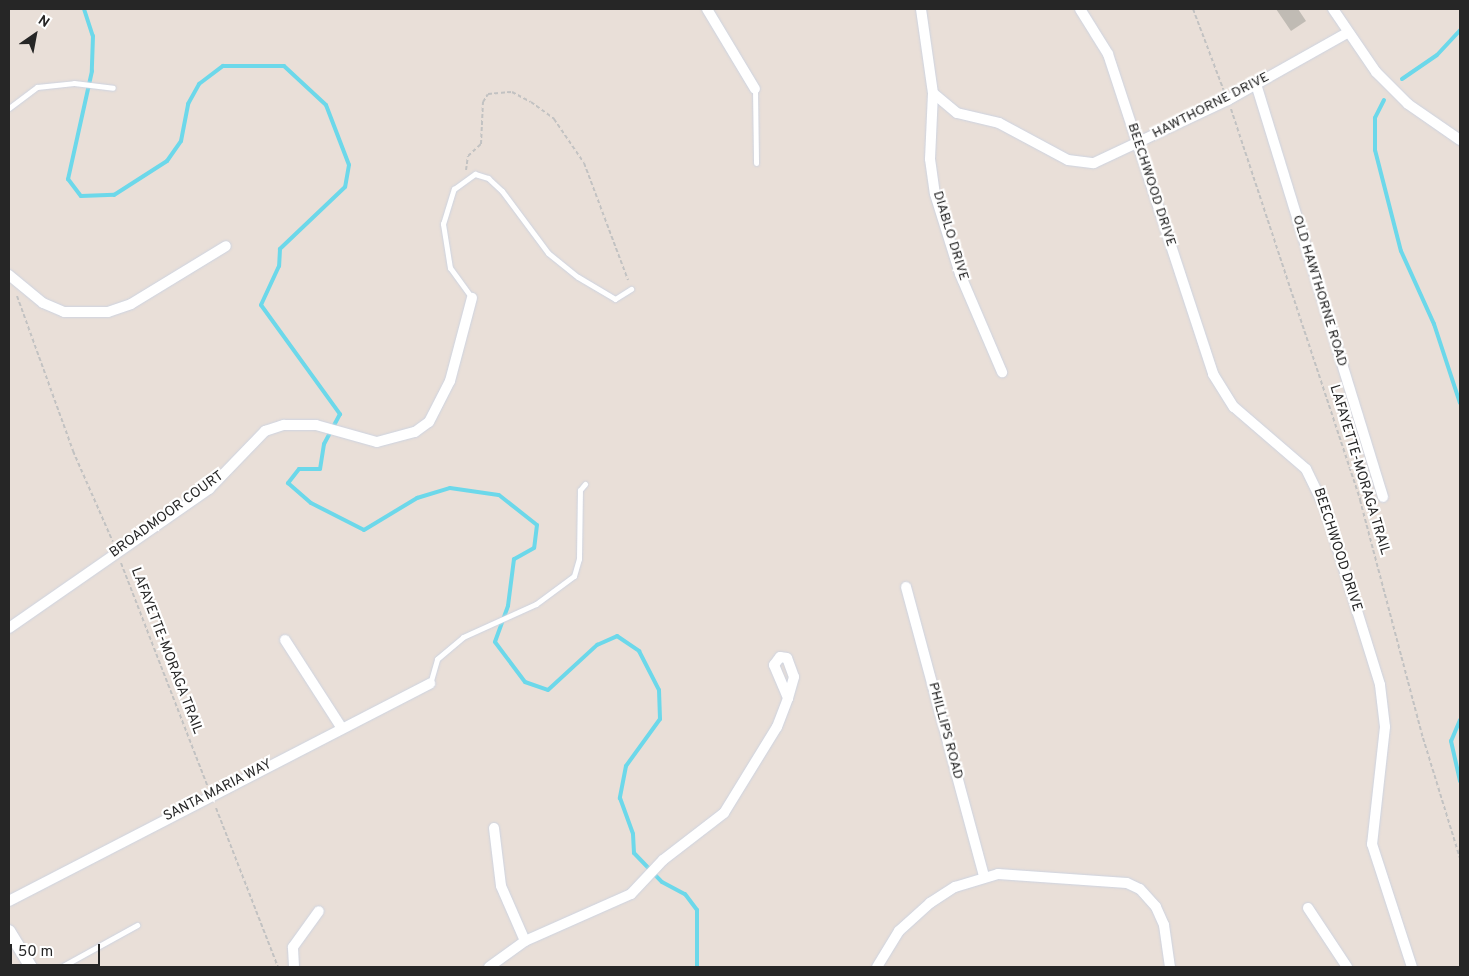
<!DOCTYPE html>
<style>
body{margin:0}
#map{position:relative;width:1469px;height:976px;overflow:hidden;background:#e9dfd8;font-family:Overpass,sans-serif}
div>[style]{position:absolute}
.stream>*{height:4px;margin:-2px;padding:0 2px;transform-origin:2px;border-radius:2px;background:#6cd8ea}
.building>*{inset:0;background:#c0bbb4}
.path>*{height:2px;margin-top:-1px;transform-origin:0;background:repeating-linear-gradient(90deg,#c2c2c2 0 4px,transparent 0 6.5px)}
.roads{filter:drop-shadow(0 0 1px #cdd3e0) drop-shadow(0 0 1px #cdd3e0)}
.service>*{height:5px;margin:-2.5px;padding:0 2.5px;transform-origin:2.5px;border-radius:2.5px;background:#fff}
.minor>*{height:10px;margin:-5px;padding:0 5px;transform-origin:5px;border-radius:5px;background:#fff}
.tertiary>*{height:12px;margin:-6px;padding:0 6px;transform-origin:6px;border-radius:6px;background:#fff}
span{translate:-50% -50%;white-space:nowrap;text-align:center;line-height:1.15;-webkit-text-stroke:4.5px #fff;paint-order:stroke}
.street-label{font-size:14px;color:#262626}
.frame{position:absolute;inset:0;border:10px solid #262626;pointer-events:none}
.north{position:absolute;left:10px;top:10px;width:50px;height:50px;-webkit-text-stroke:4px #fff;paint-order:stroke;rotate:33deg;font-size:14px;font-weight:700;line-height:20px;text-align:center;color:#262626}
.north::after{content:'';display:block;margin:auto;width:18px;height:22px;background:#262626;clip-path:polygon(50% 0,100% 100%,50% 72%,0 100%)}
.scale{position:absolute;left:10px;top:944px;width:90px;height:22px;box-sizing:border-box;border:2px solid #262626;border-top:0;padding-left:6px;font-size:15px;line-height:18px;white-space:nowrap;color:#262626;-webkit-text-stroke:4px #fff;paint-order:stroke}
</style>
<div id="map">
<div class="stream">
<div style="left:84px;top:9px;width:28px;rotate:72deg"></div>
<div style="left:93px;top:36px;width:35px;rotate:92deg"></div>
<div style="left:92px;top:71px;width:111px;rotate:102.5deg"></div>
<div style="left:68px;top:179px;width:21px;rotate:53deg"></div>
<div style="left:81px;top:196px;width:33px;rotate:-2deg"></div>
<div style="left:114px;top:195px;width:63px;rotate:-32.7deg"></div>
<div style="left:167px;top:161px;width:24px;rotate:-55deg"></div>
<div style="left:181px;top:141px;width:38px;rotate:-79deg"></div>
<div style="left:188px;top:104px;width:23px;rotate:-61deg"></div>
<div style="left:199px;top:84px;width:30px;rotate:-37deg"></div>
<div style="left:223px;top:66px;width:61px"></div>
<div style="left:284px;top:66px;width:57px;rotate:42.9deg"></div>
<div style="left:326px;top:105px;width:64px;rotate:69deg"></div>
<div style="left:349px;top:165px;width:22px;rotate:100deg"></div>
<div style="left:345px;top:187px;width:90px;rotate:136.4deg"></div>
<div style="left:280px;top:249px;width:17px;rotate:93deg"></div>
<div style="left:279px;top:266px;width:43px;rotate:114.8deg"></div>
<div style="left:261px;top:305px;width:135px;rotate:54.1deg"></div>
<div style="left:340px;top:414px;width:34px;rotate:118deg"></div>
<div style="left:324px;top:444px;width:25px;rotate:99deg"></div>
<div style="left:320px;top:469px;width:21px;rotate:180deg"></div>
<div style="left:299px;top:469px;width:18px;rotate:128deg"></div>
<div style="left:288px;top:483px;width:30px;rotate:41deg"></div>
<div style="left:311px;top:503px;width:59px;rotate:27deg"></div>
<div style="left:364px;top:530px;width:62px;rotate:-31.1deg"></div>
<div style="left:417px;top:498px;width:34px;rotate:-17deg"></div>
<div style="left:450px;top:488px;width:49px;rotate:8.1deg"></div>
<div style="left:499px;top:495px;width:48px;rotate:38.3deg"></div>
<div style="left:537px;top:525px;width:23px;rotate:97deg"></div>
<div style="left:534px;top:548px;width:23px;rotate:151deg"></div>
<div style="left:514px;top:559px;width:47px;rotate:97.3deg"></div>
<div style="left:508px;top:606px;width:38px;rotate:110deg"></div>
<div style="left:495px;top:642px;width:50px;rotate:53.1deg"></div>
<div style="left:525px;top:682px;width:24px;rotate:19deg"></div>
<div style="left:548px;top:690px;width:67px;rotate:-42.6deg"></div>
<div style="left:597px;top:645px;width:22px;rotate:-24deg"></div>
<div style="left:617px;top:636px;width:27px;rotate:34deg"></div>
<div style="left:639px;top:651px;width:44px;rotate:62.9deg"></div>
<div style="left:659px;top:690px;width:29px;rotate:88deg"></div>
<div style="left:660px;top:719px;width:58px;rotate:125.9deg"></div>
<div style="left:626px;top:766px;width:33px;rotate:101deg"></div>
<div style="left:620px;top:798px;width:38px;rotate:70deg"></div>
<div style="left:633px;top:834px;width:19px;rotate:87deg"></div>
<div style="left:634px;top:853px;width:40px;rotate:46deg"></div>
<div style="left:662px;top:882px;width:26px;rotate:28deg"></div>
<div style="left:685px;top:894px;width:20px;rotate:53deg"></div>
<div style="left:697px;top:910px;width:57px;rotate:90deg"></div>
<div style="left:1402px;top:79px;width:42px;rotate:-34.4deg"></div>
<div style="left:1437px;top:55px;width:34px;rotate:-47deg"></div>
<div style="left:1384px;top:100px;width:20px;rotate:117deg"></div>
<div style="left:1375px;top:118px;width:32px;rotate:90deg"></div>
<div style="left:1375px;top:150px;width:104px;rotate:75.6deg"></div>
<div style="left:1401px;top:251px;width:80px;rotate:65.7deg"></div>
<div style="left:1434px;top:324px;width:83px;rotate:71.8deg"></div>
<div style="left:1460px;top:720px;width:23px;rotate:113deg"></div>
<div style="left:1451px;top:741px;width:41px;rotate:77.3deg"></div>
</div>
<div class="building">
<div style="clip-path:polygon(1276px 9px,1298px 9px,1306px 21px,1291px 31px)"></div>
</div>
<div class="path">
<div style="left:1193px;top:9px;width:88px;rotate:69.3deg"></div>
<div style="left:1231px;top:109px;width:412px;rotate:71.7deg"></div>
<div style="left:1360px;top:500px;width:246px;rotate:75.2deg"></div>
<div style="left:1423px;top:738px;width:126px;rotate:72.9deg"></div>
<div style="left:466px;top:170px;width:14px;rotate:-82deg"></div>
<div style="left:468px;top:156px;width:18px;rotate:-43deg"></div>
<div style="left:481px;top:144px;width:42px;rotate:-87.3deg"></div>
<div style="left:483px;top:102px;width:9px;rotate:-58deg"></div>
<div style="left:488px;top:94px;width:24px;rotate:-5deg"></div>
<div style="left:512px;top:92px;width:21px;rotate:28deg"></div>
<div style="left:531px;top:102px;width:29px;rotate:36deg"></div>
<div style="left:554px;top:119px;width:53px;rotate:55.7deg"></div>
<div style="left:584px;top:163px;width:125px;rotate:69.4deg"></div>
<div style="left:17px;top:296px;width:165px;rotate:70.1deg"></div>
<div style="left:73px;top:451px;width:99px;rotate:66.3deg"></div>
<div style="left:121px;top:563px;width:240px;rotate:68.8deg"></div>
<div style="left:216px;top:808px;width:171px;rotate:68.7deg"></div>
</div>
<div class="roads">
<div class="service">
<div style="left:755px;top:89px;width:74px;rotate:89.2deg"></div>
<div style="left:9px;top:108px;width:35px;rotate:-37deg"></div>
<div style="left:37px;top:87px;width:37px;rotate:-6deg"></div>
<div style="left:74px;top:83px;width:39px;rotate:7deg"></div>
<div style="left:472px;top:298px;width:37px;rotate:-126deg"></div>
<div style="left:450px;top:268px;width:45px;rotate:-99deg"></div>
<div style="left:443px;top:224px;width:37px;rotate:-73deg"></div>
<div style="left:454px;top:189px;width:26px;rotate:-36deg"></div>
<div style="left:475px;top:174px;width:14px;rotate:17deg"></div>
<div style="left:488px;top:178px;width:19px;rotate:43deg"></div>
<div style="left:502px;top:191px;width:77px;rotate:53.4deg"></div>
<div style="left:548px;top:253px;width:38px;rotate:39deg"></div>
<div style="left:578px;top:277px;width:43px;rotate:30.7deg"></div>
<div style="left:615px;top:299px;width:19px;rotate:-32deg"></div>
<div style="left:430px;top:684px;width:26px;rotate:-74deg"></div>
<div style="left:437px;top:659px;width:34px;rotate:-40deg"></div>
<div style="left:463px;top:637px;width:80px;rotate:-24.3deg"></div>
<div style="left:536px;top:604px;width:47px;rotate:-36.4deg"></div>
<div style="left:574px;top:576px;width:18px;rotate:-74deg"></div>
<div style="left:579px;top:559px;width:69px;rotate:-89.2deg"></div>
<div style="left:580px;top:490px;width:8px;rotate:-50deg"></div>
<div style="left:61px;top:967px;width:87px;rotate:-28.9deg"></div>
</div>
<div class="minor">
<div style="left:707px;top:9px;width:93px;rotate:59deg"></div>
<div style="left:921px;top:9px;width:85px;rotate:81.9deg"></div>
<div style="left:933px;top:93px;width:66px;rotate:92.6deg"></div>
<div style="left:930px;top:159px;width:35px;rotate:82deg"></div>
<div style="left:935px;top:194px;width:84px;rotate:72.6deg"></div>
<div style="left:960px;top:274px;width:107px;rotate:66.8deg"></div>
<div style="left:1080px;top:9px;width:53px;rotate:58.1deg"></div>
<div style="left:1108px;top:54px;width:337px;rotate:71.8deg"></div>
<div style="left:1213px;top:374px;width:39px;rotate:58deg"></div>
<div style="left:1234px;top:407px;width:95px;rotate:40.7deg"></div>
<div style="left:1306px;top:469px;width:43px;rotate:64deg"></div>
<div style="left:1325px;top:508px;width:185px;rotate:72.7deg"></div>
<div style="left:1380px;top:685px;width:42px;rotate:83.2deg"></div>
<div style="left:1385px;top:727px;width:118px;rotate:96.3deg"></div>
<div style="left:1372px;top:844px;width:129px;rotate:72deg"></div>
<div style="left:1333px;top:9px;width:76px;rotate:55.7deg"></div>
<div style="left:1376px;top:72px;width:45px;rotate:45deg"></div>
<div style="left:1408px;top:104px;width:63px;rotate:34.7deg"></div>
<div style="left:1256px;top:84px;width:432px;rotate:72.9deg"></div>
<div style="left:933px;top:93px;width:31px;rotate:40deg"></div>
<div style="left:957px;top:113px;width:43px;rotate:13.4deg"></div>
<div style="left:999px;top:123px;width:78px;rotate:28.2deg"></div>
<div style="left:1068px;top:160px;width:26px;rotate:7deg"></div>
<div style="left:1094px;top:163px;width:148px;rotate:-25.2deg"></div>
<div style="left:1228px;top:100px;width:137px;rotate:-29.4deg"></div>
<div style="left:9px;top:275px;width:44px;rotate:39.5deg"></div>
<div style="left:43px;top:303px;width:23px;rotate:23deg"></div>
<div style="left:64px;top:312px;width:44px"></div>
<div style="left:108px;top:312px;width:24px;rotate:-19deg"></div>
<div style="left:131px;top:304px;width:111px;rotate:-31.4deg"></div>
<div style="left:906px;top:587px;width:299px;rotate:74.9deg"></div>
<div style="left:9px;top:628px;width:244px;rotate:-34.8deg"></div>
<div style="left:209px;top:489px;width:81px;rotate:-46deg"></div>
<div style="left:265px;top:431px;width:20px;rotate:-18deg"></div>
<div style="left:284px;top:425px;width:32px"></div>
<div style="left:316px;top:425px;width:63px;rotate:15.6deg"></div>
<div style="left:377px;top:442px;width:39px;rotate:-15deg"></div>
<div style="left:415px;top:432px;width:17px;rotate:-36deg"></div>
<div style="left:429px;top:422px;width:46px;rotate:-62.9deg"></div>
<div style="left:450px;top:381px;width:86px;rotate:-75.2deg"></div>
<div style="left:285px;top:640px;width:103px;rotate:57.2deg"></div>
<div style="left:494px;top:828px;width:58px;rotate:83.1deg"></div>
<div style="left:501px;top:886px;width:60px;rotate:66.4deg"></div>
<div style="left:9px;top:901px;width:474px;rotate:-27.3deg"></div>
<div style="left:1308px;top:908px;width:71px;rotate:56.5deg"></div>
<div style="left:294px;top:967px;width:20px;rotate:-93deg"></div>
<div style="left:293px;top:947px;width:44px;rotate:-54.2deg"></div>
<div style="left:489px;top:967px;width:44px;rotate:-35.8deg"></div>
<div style="left:525px;top:941px;width:116px;rotate:-23.9deg"></div>
<div style="left:631px;top:894px;width:47px;rotate:-46.7deg"></div>
<div style="left:663px;top:860px;width:77px;rotate:-37.6deg"></div>
<div style="left:724px;top:813px;width:101px;rotate:-58.4deg"></div>
<div style="left:777px;top:727px;width:31px;rotate:-69deg"></div>
<div style="left:788px;top:698px;width:22px;rotate:-74deg"></div>
<div style="left:794px;top:677px;width:20px;rotate:-110deg"></div>
<div style="left:787px;top:658px;width:7px;rotate:-172deg"></div>
<div style="left:780px;top:657px;width:10px;rotate:127deg"></div>
<div style="left:774px;top:665px;width:36px;rotate:67deg"></div>
<div style="left:877px;top:967px;width:42px;rotate:-58.6deg"></div>
<div style="left:899px;top:931px;width:42px;rotate:-42.1deg"></div>
<div style="left:930px;top:903px;width:30px;rotate:-33deg"></div>
<div style="left:955px;top:887px;width:45px;rotate:-16.8deg"></div>
<div style="left:998px;top:874px;width:129px;rotate:4deg"></div>
<div style="left:1127px;top:883px;width:14px;rotate:25deg"></div>
<div style="left:1140px;top:889px;width:24px;rotate:48deg"></div>
<div style="left:1156px;top:907px;width:20px;rotate:66deg"></div>
<div style="left:1164px;top:925px;width:42px;rotate:81.9deg"></div>
</div>
<div class="tertiary">
<div style="left:9px;top:931px;width:42px;rotate:58.6deg"></div>
</div>
</div>
<div class="street-label">
<span style="left:1211px;top:106px;rotate:-27deg">HAWTHORNE DRIVE</span>
<span style="left:1151px;top:185px;rotate:72deg">BEECHWOOD DRIVE</span>
<span style="left:950px;top:236px;rotate:73deg">DIABLO DRIVE</span>
<span style="left:1319px;top:291px;rotate:73deg">OLD HAWTHORNE ROAD</span>
<span style="left:1359px;top:470px;rotate:73deg">LAFAYETTE-MORAGA TRAIL</span>
<span style="left:167px;top:515px;rotate:-36deg">BROADMOOR COURT</span>
<span style="left:1337px;top:550px;rotate:72deg">BEECHWOOD DRIVE</span>
<span style="left:166px;top:651px;rotate:69deg">LAFAYETTE-MORAGA TRAIL</span>
<span style="left:945px;top:731px;rotate:75deg">PHILLIPS ROAD</span>
<span style="left:218px;top:791px;rotate:-27deg">SANTA MARIA WAY</span>
</div>
<div class="frame"></div>
<div class="north">N</div>
<div class="scale">50 m</div>
</div>
